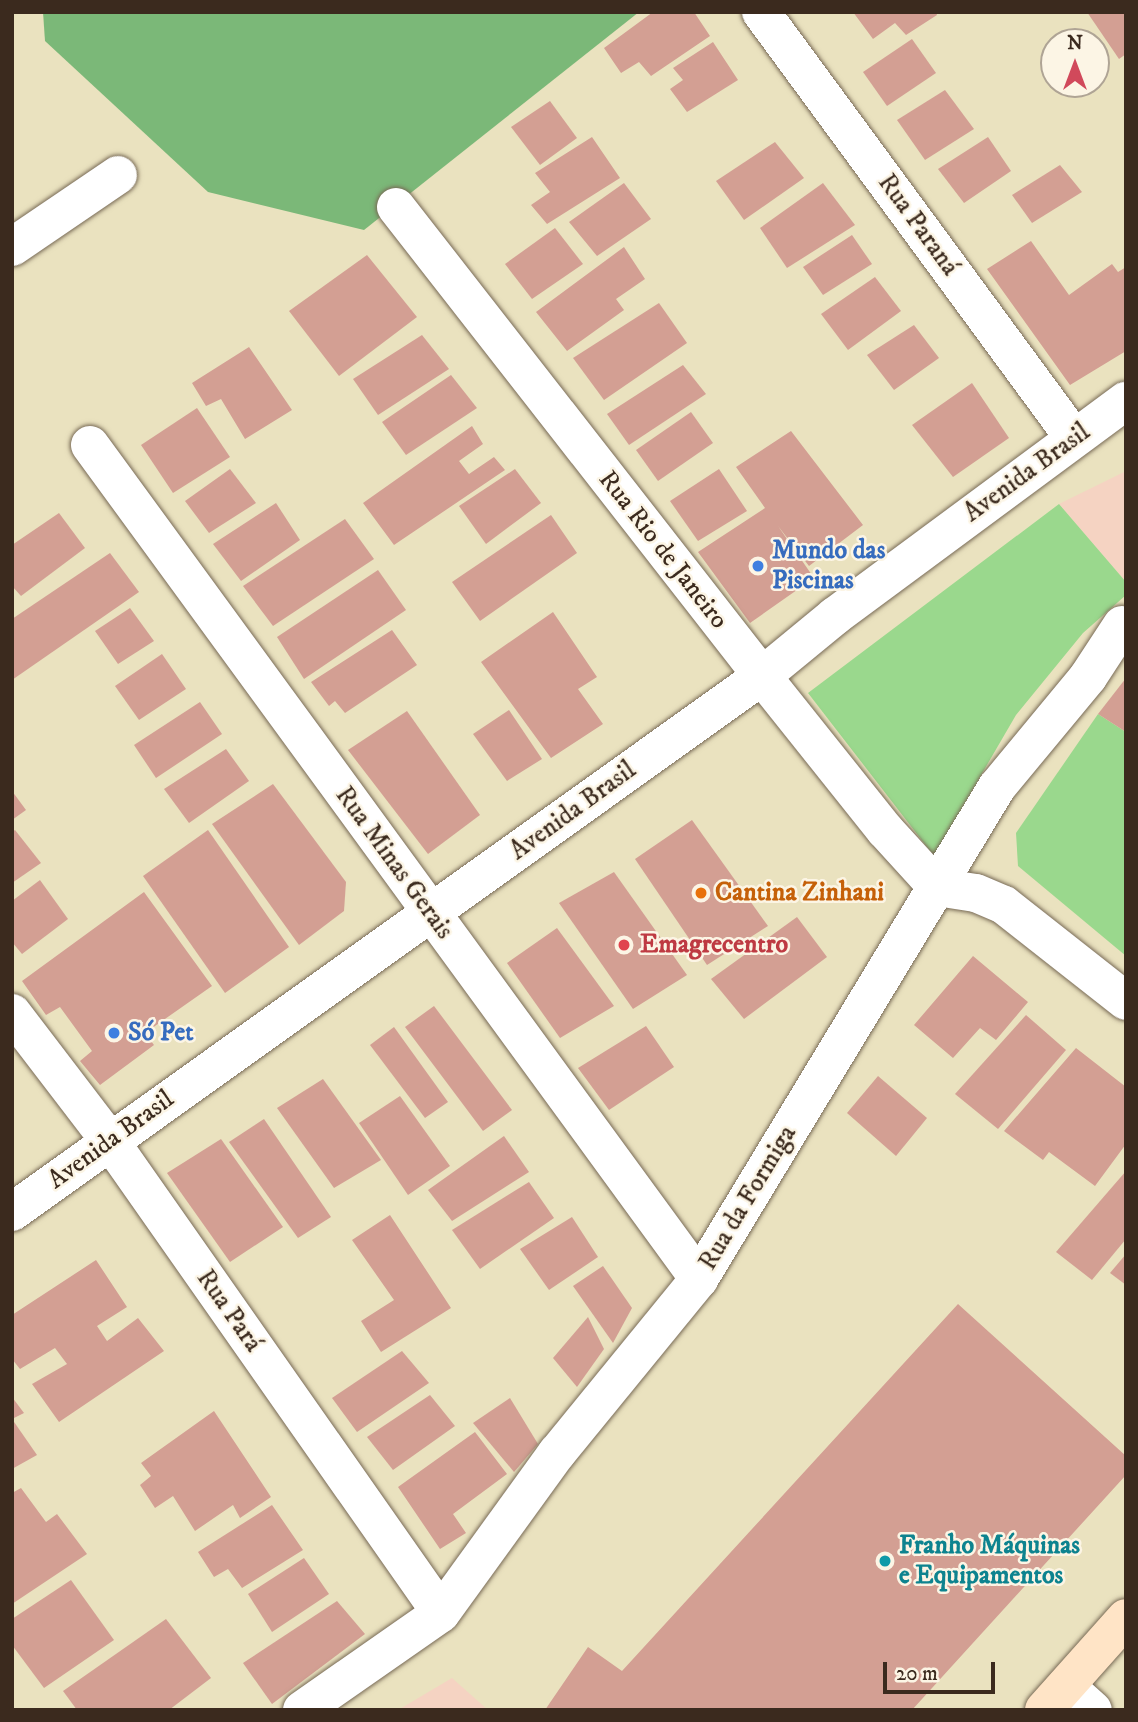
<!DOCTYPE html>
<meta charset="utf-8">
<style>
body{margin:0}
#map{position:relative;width:1138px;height:1722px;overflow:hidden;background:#eae2bf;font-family:"IM FELL DW Pica",serif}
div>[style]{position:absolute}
.built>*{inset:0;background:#f5d3c2}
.green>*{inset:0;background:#9ad88d}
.forest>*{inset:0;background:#7bb878}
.building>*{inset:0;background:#d39f93}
.roads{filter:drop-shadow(0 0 2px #786a56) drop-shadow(0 0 2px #786a56)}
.minor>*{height:38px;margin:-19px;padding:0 19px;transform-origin:19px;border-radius:19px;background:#fff}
.tertiary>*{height:38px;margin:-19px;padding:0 19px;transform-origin:19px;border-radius:19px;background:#fff}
.secondary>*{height:38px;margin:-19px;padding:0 19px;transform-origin:19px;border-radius:19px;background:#ffe4c6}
.dots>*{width:19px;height:19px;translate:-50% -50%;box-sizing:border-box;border:4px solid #fcf5e5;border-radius:50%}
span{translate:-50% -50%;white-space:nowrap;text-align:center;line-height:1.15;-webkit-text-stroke:5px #fcf5e5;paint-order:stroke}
.street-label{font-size:26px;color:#3b2a1e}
.shop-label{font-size:26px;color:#366cbe;font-weight:700}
.left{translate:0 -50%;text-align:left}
.food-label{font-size:26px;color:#c56008;font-weight:700}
.health-label{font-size:26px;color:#be3a42;font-weight:700}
.culture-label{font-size:26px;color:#0d838f;font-weight:700}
.frame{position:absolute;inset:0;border:14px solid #3b2a1e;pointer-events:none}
.north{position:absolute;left:1040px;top:28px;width:70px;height:70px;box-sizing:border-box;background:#fcf5e5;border:2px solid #afa495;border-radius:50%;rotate:0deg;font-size:19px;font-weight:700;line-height:28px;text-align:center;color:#3b2a1e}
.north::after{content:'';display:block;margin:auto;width:24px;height:32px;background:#d1495b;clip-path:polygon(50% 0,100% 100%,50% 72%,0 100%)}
.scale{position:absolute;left:883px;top:1662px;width:112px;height:32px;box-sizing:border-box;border:4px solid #3b2a1e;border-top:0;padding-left:9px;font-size:21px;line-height:24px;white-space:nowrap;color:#3b2a1e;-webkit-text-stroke:5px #fcf5e5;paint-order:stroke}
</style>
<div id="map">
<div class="built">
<div style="clip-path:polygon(1126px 471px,1126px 582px,1059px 504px)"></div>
<div style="clip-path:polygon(452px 1678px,488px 1710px,398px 1710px)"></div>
</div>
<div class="green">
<div style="clip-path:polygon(1059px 504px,1126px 582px,1126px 595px,1083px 633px,1016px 715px,934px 856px,808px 693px)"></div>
<div style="clip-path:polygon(1098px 714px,1126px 732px,1126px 956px,1018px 866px,1016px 833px)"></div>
</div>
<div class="forest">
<div style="clip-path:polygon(43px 12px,639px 12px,364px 230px,208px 192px,45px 41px)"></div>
</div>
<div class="building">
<div style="clip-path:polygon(653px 12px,694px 12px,710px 36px,651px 76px,639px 62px,621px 73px,604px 48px)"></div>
<div style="clip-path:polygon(853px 12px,936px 12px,937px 15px,906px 35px,895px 23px,873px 39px)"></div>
<div style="clip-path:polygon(1087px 12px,1126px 12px,1126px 54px,1119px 59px)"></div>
<div style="clip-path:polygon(912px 39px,936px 73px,887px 106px,863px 72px)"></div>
<div style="clip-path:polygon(713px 42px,738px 80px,687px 112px,670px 89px,683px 80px,673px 68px)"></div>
<div style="clip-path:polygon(945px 90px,974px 129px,925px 160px,897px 120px)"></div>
<div style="clip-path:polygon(550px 101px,577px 138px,540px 165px,511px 127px)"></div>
<div style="clip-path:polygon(592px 137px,620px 178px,547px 224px,531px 205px,550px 192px,535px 173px)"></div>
<div style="clip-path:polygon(988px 137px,1011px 171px,964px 203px,938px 169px)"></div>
<div style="clip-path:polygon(775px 142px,804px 178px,744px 220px,716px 181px)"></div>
<div style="clip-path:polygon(1060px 165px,1082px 192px,1032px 223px,1012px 195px)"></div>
<div style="clip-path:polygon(624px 183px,651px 219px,597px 256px,569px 222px)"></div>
<div style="clip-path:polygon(823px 183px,855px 225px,787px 268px,760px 228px)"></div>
<div style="clip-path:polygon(555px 228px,583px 264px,532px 299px,505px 264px)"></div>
<div style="clip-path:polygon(852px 235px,872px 264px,823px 295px,803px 267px)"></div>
<div style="clip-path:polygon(1031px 241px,1069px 295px,1112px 264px,1118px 272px,1126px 267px,1126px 351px,1070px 385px,987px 269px)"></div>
<div style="clip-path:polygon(624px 247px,645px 279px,616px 299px,624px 310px,567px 351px,536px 312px)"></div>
<div style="clip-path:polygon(367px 255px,417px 317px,339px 376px,289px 311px)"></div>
<div style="clip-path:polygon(875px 277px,901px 311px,848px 350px,821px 314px)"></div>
<div style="clip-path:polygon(659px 303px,687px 343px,604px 400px,573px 358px)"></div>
<div style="clip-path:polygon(914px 325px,939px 358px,894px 390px,867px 355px)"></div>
<div style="clip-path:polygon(422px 335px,449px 369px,378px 415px,353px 379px)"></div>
<div style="clip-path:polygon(249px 347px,292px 410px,245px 439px,221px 399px,206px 406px,192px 383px)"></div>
<div style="clip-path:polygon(683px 365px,706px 394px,629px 445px,607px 414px)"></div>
<div style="clip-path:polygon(451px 375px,477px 408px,406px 455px,382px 422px)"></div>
<div style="clip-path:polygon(972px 383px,1009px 438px,953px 477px,912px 425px)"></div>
<div style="clip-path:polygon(197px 408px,230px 457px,173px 493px,141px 445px)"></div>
<div style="clip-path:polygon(691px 412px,713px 443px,658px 481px,636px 450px)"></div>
<div style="clip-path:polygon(472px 426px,483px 444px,459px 461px,469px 474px,494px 457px,505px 470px,394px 545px,363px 503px)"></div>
<div style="clip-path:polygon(791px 431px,863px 525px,809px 566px,778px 526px,814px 578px,750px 623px,698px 552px,765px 508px,736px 467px)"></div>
<div style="clip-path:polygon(230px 469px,256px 503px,209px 533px,185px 501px)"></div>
<div style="clip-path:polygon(515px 469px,541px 503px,486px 544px,459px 506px)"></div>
<div style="clip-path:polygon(719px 469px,747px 511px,698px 541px,670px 501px)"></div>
<div style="clip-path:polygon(276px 503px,300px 540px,241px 581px,213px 544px)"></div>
<div style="clip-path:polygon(59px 513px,85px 548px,21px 596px,12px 586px,12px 545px)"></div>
<div style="clip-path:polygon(551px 515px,577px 553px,480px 621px,452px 582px)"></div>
<div style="clip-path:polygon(345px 519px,374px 559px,273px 626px,243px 586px)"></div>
<div style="clip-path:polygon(110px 553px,139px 592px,12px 680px,12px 619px)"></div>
<div style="clip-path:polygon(378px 570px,406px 610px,304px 679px,277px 637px)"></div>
<div style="clip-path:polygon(130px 608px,154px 641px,118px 664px,95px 631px)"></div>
<div style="clip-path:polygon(553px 612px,597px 677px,578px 689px,603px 724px,551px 758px,481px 662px)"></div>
<div style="clip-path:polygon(392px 630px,417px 665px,345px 713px,335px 701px,329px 706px,311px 682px)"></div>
<div style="clip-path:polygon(162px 654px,186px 689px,139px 720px,115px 686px)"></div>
<div style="clip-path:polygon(1126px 678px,1126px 732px,1098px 714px)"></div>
<div style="clip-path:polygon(200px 702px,222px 734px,156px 778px,134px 745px)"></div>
<div style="clip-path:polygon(509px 710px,542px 759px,507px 781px,473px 734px)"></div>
<div style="clip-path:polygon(407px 711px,480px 815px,428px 854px,348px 750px)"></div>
<div style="clip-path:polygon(226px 749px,249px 781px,189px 823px,164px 789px)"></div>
<div style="clip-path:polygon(273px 784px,346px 882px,344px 911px,299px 945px,212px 824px)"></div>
<div style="clip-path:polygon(12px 791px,26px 810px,12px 820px)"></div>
<div style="clip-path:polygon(692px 820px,768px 926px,707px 965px,635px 859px)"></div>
<div style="clip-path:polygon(15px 830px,41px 863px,12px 883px,12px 832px)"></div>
<div style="clip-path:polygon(208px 830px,289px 947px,225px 993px,143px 876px)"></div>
<div style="clip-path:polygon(614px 872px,687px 975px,633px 1009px,559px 903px)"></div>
<div style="clip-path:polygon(40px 880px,68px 919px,22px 954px,12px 942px,12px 901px)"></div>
<div style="clip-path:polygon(144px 892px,212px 986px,145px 1033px,154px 1045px,100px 1085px,80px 1061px,92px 1051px,60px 1007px,46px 1015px,22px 981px)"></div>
<div style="clip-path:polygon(797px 917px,827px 957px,744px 1019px,711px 979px)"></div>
<div style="clip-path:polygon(557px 928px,614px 1006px,560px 1038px,507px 963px)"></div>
<div style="clip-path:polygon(973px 956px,1028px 1002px,996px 1040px,980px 1028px,953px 1058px,914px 1025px)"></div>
<div style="clip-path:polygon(434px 1006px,512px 1110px,483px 1131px,405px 1027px)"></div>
<div style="clip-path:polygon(1026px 1015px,1066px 1050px,998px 1129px,955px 1094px)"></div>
<div style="clip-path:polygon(646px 1026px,674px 1067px,609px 1110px,578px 1068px)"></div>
<div style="clip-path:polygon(394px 1027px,448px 1102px,425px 1118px,370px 1045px)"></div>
<div style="clip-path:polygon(1076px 1048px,1126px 1087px,1126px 1144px,1095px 1186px,1049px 1152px,1043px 1160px,1004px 1131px)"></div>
<div style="clip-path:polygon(878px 1076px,927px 1118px,896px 1156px,847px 1113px)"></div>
<div style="clip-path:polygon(323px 1079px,381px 1160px,334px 1188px,277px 1108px)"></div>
<div style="clip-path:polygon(400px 1096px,450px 1166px,408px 1195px,359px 1123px)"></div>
<div style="clip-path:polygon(264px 1119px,331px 1217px,298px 1238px,229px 1142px)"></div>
<div style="clip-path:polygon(504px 1136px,529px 1172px,452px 1221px,428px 1190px)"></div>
<div style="clip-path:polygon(221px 1139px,283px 1227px,230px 1262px,167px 1173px)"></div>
<div style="clip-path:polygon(1126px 1171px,1126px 1239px,1092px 1280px,1056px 1252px)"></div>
<div style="clip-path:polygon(529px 1182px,554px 1218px,480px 1269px,452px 1230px)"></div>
<div style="clip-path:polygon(390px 1215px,451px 1308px,381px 1352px,361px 1321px,394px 1300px,352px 1240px)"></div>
<div style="clip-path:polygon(572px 1217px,598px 1257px,549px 1290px,520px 1249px)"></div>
<div style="clip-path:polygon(1126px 1254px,1126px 1285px,1110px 1273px)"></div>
<div style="clip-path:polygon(96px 1260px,127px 1307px,97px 1326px,107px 1341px,138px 1318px,164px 1351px,59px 1422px,32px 1384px,67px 1364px,55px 1348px,20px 1369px,12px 1359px,12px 1315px)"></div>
<div style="clip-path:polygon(603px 1266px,632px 1308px,613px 1343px,573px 1286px)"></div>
<div style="clip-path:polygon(958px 1304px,1126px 1456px,1126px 1475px,912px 1710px,545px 1710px,588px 1647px,622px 1671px)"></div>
<div style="clip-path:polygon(588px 1317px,604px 1349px,577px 1387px,553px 1358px)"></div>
<div style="clip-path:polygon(402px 1351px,429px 1383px,357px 1432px,332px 1398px)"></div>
<div style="clip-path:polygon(430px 1395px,455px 1426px,393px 1470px,367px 1437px)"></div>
<div style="clip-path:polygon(12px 1397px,24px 1413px,12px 1419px)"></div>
<div style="clip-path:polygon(510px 1398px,538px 1444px,514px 1472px,473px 1423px)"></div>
<div style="clip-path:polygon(214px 1411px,271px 1497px,240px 1518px,233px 1505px,195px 1531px,173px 1496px,155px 1508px,140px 1485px,151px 1476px,141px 1463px)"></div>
<div style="clip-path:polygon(12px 1419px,37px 1455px,12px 1469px)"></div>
<div style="clip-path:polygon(475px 1432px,507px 1474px,453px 1514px,466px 1533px,440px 1549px,398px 1487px)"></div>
<div style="clip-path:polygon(21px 1488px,46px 1522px,57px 1514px,87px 1554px,12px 1604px,12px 1493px)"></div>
<div style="clip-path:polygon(272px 1505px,303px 1550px,242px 1588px,228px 1569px,214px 1577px,198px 1552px)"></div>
<div style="clip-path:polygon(304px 1558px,329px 1594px,272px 1632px,248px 1594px)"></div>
<div style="clip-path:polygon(71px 1580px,114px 1640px,44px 1688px,12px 1645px,12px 1619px)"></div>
<div style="clip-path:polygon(337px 1601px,365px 1634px,272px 1704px,243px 1663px)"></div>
<div style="clip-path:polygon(166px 1619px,211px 1678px,169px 1710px,77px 1710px,63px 1691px)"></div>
</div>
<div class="roads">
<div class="minor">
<div style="left:761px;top:12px;width:529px;rotate:53.69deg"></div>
<div style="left:396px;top:207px;width:595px;rotate:52.03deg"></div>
<div style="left:762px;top:676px;width:197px;rotate:51.4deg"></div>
<div style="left:885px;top:830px;width:77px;rotate:47.6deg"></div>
<div style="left:12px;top:247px;width:128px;rotate:-34.2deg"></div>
<div style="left:90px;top:445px;width:1033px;rotate:53.86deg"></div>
<div style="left:937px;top:887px;width:39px;rotate:9deg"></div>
<div style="left:976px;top:893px;width:30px;rotate:23deg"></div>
<div style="left:1004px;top:905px;width:155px;rotate:38.2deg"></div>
<div style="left:12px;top:1013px;width:161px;rotate:52.6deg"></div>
<div style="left:110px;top:1141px;width:576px;rotate:54.96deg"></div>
<div style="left:1066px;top:1686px;width:36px;rotate:42deg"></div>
<div style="left:302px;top:1710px;width:169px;rotate:-34.9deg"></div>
<div style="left:441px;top:1613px;width:198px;rotate:-54.1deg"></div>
<div style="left:557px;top:1453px;width:225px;rotate:-50.8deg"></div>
<div style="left:699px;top:1279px;width:575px;rotate:-58.8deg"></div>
<div style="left:997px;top:787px;width:143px;rotate:-50.4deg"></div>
<div style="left:1088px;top:677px;width:62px;rotate:-56.8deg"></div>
</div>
<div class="tertiary">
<div style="left:12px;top:1212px;width:922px;rotate:-35.55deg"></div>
<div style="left:762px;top:676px;width:94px;rotate:-39.4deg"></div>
<div style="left:835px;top:616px;width:362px;rotate:-36.5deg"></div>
</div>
<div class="secondary">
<div style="left:1044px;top:1710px;width:123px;rotate:-48.3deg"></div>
</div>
</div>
<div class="dots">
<div style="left:758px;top:566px;background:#3f7fe0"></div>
<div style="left:701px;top:893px;background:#e8710a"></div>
<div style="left:624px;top:945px;background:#e0444e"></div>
<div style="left:114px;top:1033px;background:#3f7fe0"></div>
<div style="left:885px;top:1561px;background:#0f9aa8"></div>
</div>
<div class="street-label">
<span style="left:918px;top:225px;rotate:54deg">Rua Paraná</span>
<span style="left:1027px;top:473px;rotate:-36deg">Avenida Brasil</span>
<span style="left:663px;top:550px;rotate:52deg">Rua Rio de Janeiro</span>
<span style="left:573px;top:811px;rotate:-36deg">Avenida Brasil</span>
<span style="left:394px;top:863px;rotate:54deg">Rua Minas Gerais</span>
<span style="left:111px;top:1140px;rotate:-36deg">Avenida Brasil</span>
<span style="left:748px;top:1198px;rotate:-59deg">Rua da Formiga</span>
<span style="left:229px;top:1311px;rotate:55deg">Rua Pará</span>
</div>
<div class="shop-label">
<span class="left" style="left:772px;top:566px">Mundo das<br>Piscinas</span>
<span class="left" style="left:128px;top:1033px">Só Pet</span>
</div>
<div class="food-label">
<span class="left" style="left:715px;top:893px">Cantina Zinhani</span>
</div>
<div class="health-label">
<span class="left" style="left:640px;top:945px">Emagrecentro</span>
</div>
<div class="culture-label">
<span class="left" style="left:899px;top:1561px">Franho Máquinas<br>e Equipamentos</span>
</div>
<div class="frame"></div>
<div class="north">N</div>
<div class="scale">20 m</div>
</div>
